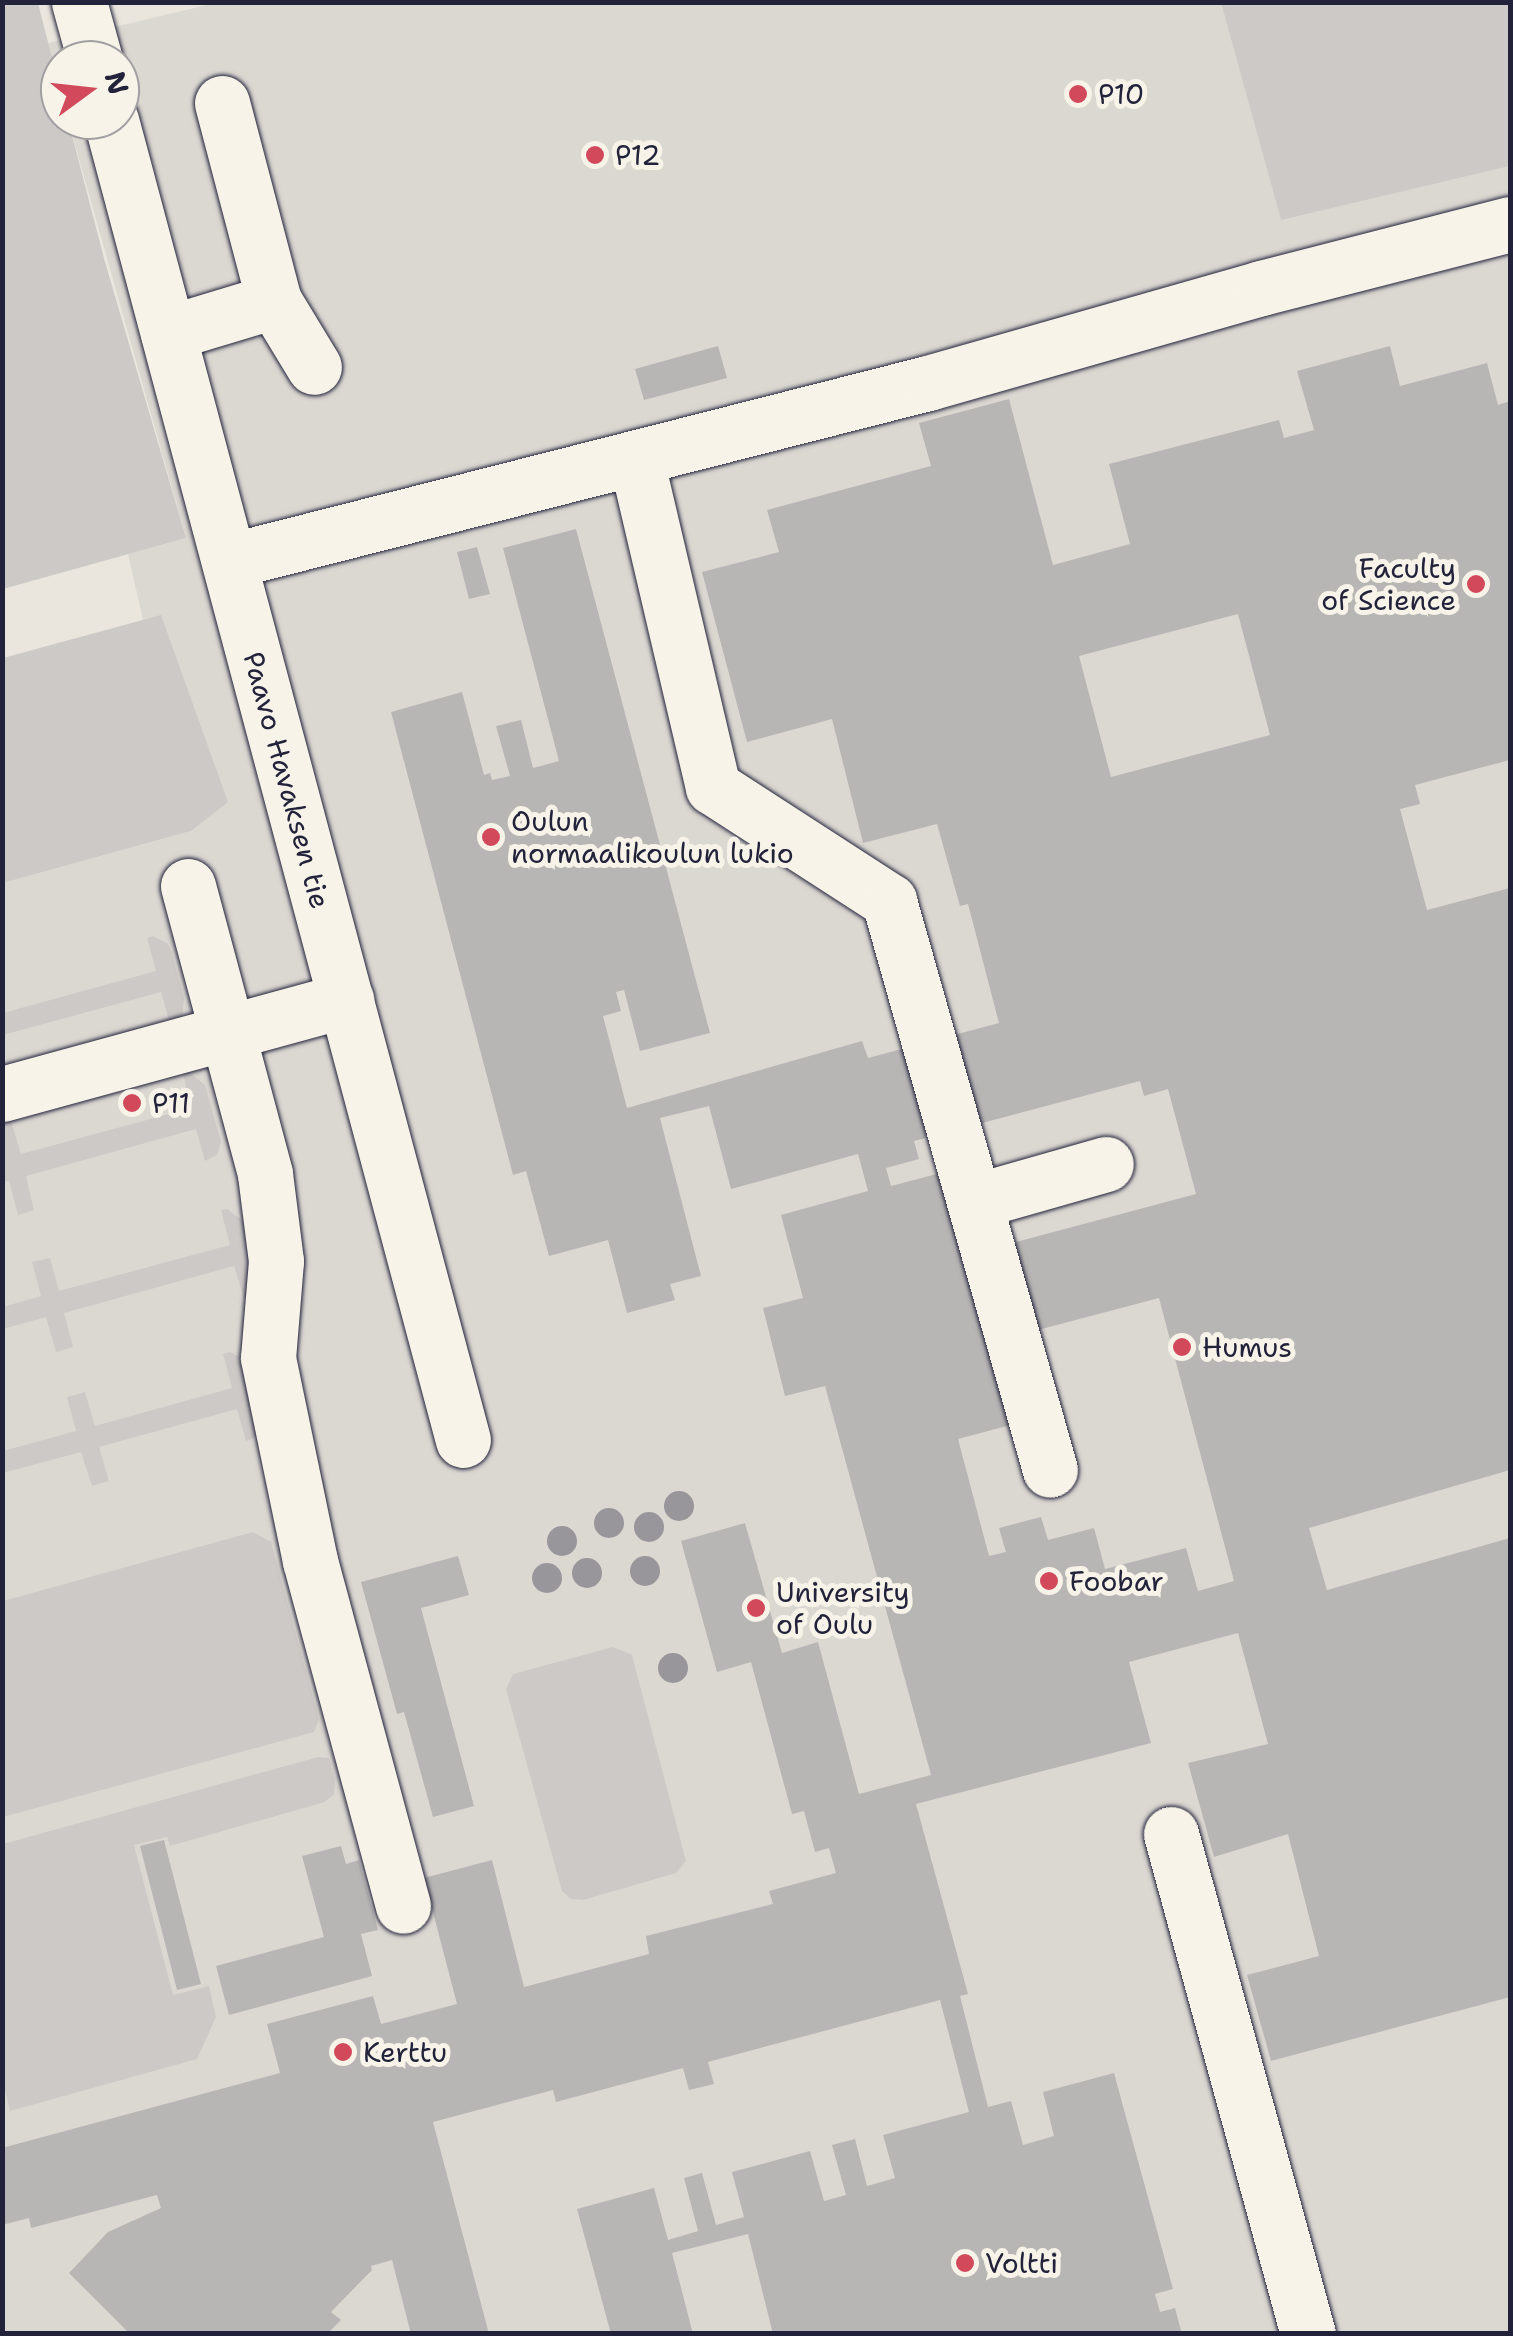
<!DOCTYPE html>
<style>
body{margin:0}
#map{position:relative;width:1513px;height:2336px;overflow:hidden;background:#eae6de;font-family:"Shantell Sans",sans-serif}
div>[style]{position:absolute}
.built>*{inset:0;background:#dbd8d2}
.green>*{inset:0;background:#cdc9c6}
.building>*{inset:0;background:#b8b6b5}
.roads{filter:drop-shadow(0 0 2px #22223b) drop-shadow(0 0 2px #22223b)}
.minor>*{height:55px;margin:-27.5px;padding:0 27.5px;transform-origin:27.5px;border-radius:27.5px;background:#f7f3e8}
.trees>*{width:30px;height:30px;margin:-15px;border-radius:50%;background:#98969b}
.dots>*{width:28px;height:28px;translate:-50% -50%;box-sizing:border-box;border:5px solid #f7f3e8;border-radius:50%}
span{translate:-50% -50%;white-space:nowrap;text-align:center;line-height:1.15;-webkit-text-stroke:10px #f7f3e8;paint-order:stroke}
.poi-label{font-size:28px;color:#22223b}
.left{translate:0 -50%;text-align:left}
.right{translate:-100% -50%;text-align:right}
.street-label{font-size:28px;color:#22223b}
.frame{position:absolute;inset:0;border:5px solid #22223b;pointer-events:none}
.north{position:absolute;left:40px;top:40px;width:100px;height:100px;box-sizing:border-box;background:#f7f3e8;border:2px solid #a29fa3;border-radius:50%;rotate:75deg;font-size:28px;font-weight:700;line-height:40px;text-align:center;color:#22223b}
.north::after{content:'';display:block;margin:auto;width:35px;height:45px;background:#d1495b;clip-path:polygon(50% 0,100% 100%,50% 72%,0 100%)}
</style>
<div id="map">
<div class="built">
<div style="clip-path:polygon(219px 2px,1221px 3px,1281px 219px,1510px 166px,1510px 2333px,3px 2334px,3px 883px,191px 831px,128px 554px,186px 538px,68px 120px,120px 120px,120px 60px,60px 60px,60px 89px,48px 43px)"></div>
</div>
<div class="green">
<div style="clip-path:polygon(3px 2px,38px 3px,60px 89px,60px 120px,68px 120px,105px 262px,186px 538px,3px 589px)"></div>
<div style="clip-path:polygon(1221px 3px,1510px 3px,1510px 166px,1281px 220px)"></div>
<div style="clip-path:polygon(161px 615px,228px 802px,191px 831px,3px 883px,3px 658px)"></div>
<div style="clip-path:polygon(153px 936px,167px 943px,171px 950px,184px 998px,182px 1017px,170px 1024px,161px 992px,3px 1035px,3px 1013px,156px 971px,147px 938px)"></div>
<div style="clip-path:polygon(189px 1072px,205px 1085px,221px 1142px,217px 1155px,205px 1161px,196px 1129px,26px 1176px,34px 1210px,18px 1215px,9px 1181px,3px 1182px,3px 1123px,11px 1121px,21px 1154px,191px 1108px,183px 1074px)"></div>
<div style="clip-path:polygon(227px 1209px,243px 1221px,259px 1279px,249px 1296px,244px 1298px,234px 1266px,64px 1313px,73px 1347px,56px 1352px,46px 1317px,3px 1329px,3px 1307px,41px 1296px,32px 1262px,50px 1258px,59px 1291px,230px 1245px,221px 1210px)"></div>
<div style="clip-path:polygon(230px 1352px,242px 1358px,257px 1435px,252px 1439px,246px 1441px,237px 1409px,99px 1447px,109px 1481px,92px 1486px,81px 1452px,3px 1473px,3px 1451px,76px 1431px,67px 1397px,85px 1392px,95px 1426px,232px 1388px,223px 1354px)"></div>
<div style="clip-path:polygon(253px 1532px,271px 1542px,319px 1719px,314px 1732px,3px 1817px,3px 1601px)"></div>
<div style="clip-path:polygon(613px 1647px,632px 1655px,686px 1861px,676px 1873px,583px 1900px,571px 1899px,562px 1891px,506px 1689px,513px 1674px)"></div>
<div style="clip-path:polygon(318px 1757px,329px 1758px,335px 1781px,334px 1794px,325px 1802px,170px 1846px,167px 1837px,134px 1845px,173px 1995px,209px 1986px,216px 2017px,197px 2059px,10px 2111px,2px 2078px,3px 1844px)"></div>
</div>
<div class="building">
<div style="clip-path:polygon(718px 346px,727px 378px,644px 400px,635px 369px)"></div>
<div style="clip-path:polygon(evenodd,1390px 346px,1400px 386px,1487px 363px,1498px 405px,1510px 401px,1510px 760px,1415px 785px,1420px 804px,1400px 809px,1427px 910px,1510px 888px,1510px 1470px,1309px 1528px,1327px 1590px,1510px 1538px,1510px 1997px,1271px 2061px,1247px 1975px,1319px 1956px,1288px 1834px,1214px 1857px,1188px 1763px,1268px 1744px,1238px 1633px,1129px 1662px,1151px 1743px,916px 1804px,968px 1994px,960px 1996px,988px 2107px,1011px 2101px,1023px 2145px,1054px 2136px,1043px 2092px,1114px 2073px,1173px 2289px,1155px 2294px,1160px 2312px,1175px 2308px,1182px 2334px,773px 2334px,748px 2234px,672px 2253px,693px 2334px,611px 2334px,577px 2209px,654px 2188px,668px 2240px,698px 2231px,684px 2178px,702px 2173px,716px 2225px,744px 2217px,732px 2172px,810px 2151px,824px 2201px,846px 2195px,832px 2145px,855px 2139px,867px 2186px,895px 2178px,883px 2135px,969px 2112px,940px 2000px,708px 2062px,714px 2084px,689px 2090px,683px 2068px,556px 2102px,553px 2090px,433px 2122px,489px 2334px,411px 2334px,392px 2260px,371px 2266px,372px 2270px,331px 2312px,341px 2320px,327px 2334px,130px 2334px,69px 2273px,108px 2232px,161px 2208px,157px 2195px,31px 2228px,29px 2218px,2px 2225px,2px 2148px,280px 2073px,267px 2024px,373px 1996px,381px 2024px,457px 2004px,424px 1878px,492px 1860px,524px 1987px,649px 1954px,646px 1936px,773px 1904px,769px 1891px,836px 1873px,829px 1848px,815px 1852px,804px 1811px,792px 1814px,751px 1662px,717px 1672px,681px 1541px,745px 1523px,782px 1653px,818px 1642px,859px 1794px,931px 1775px,825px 1386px,785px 1396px,763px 1308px,803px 1298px,781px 1215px,868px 1191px,858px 1154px,731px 1189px,709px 1106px,660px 1118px,701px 1276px,670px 1284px,675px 1300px,627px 1313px,608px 1240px,549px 1256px,526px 1171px,513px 1175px,391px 712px,462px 692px,484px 775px,490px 773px,492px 780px,510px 776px,496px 726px,521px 720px,533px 768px,559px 761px,503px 548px,576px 529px,710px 1033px,640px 1051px,624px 990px,616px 992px,621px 1011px,603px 1016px,627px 1108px,862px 1041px,868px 1058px,999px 1023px,968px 904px,960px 906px,937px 824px,863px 843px,832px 719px,747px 742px,702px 572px,779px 552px,767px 510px,931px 466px,919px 423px,1009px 399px,1053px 565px,1130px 544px,1109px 464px,1279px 420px,1284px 438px,1314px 430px,1297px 371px,1390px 346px,1238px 614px,1270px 735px,1111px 777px,1079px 656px,1238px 614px,1390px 346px,1140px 1081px,1144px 1096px,1168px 1089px,1196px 1194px,978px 1252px,956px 1169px,891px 1186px,886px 1168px,919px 1159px,914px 1141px,1140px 1081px,1390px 346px,1159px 1298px,1234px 1581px,1198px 1591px,1186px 1548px,1105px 1569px,1094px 1528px,1048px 1540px,1041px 1517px,999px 1528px,1006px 1552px,989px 1556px,958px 1439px,1022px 1422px,1000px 1340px,1159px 1298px)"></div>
<div style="clip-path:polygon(477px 547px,490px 594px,469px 599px,457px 552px)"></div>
<div style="clip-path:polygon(458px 1556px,469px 1595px,421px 1608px,474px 1806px,433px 1817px,404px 1712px,397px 1714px,361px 1582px)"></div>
<div style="clip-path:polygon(164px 1840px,201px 1984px,177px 1990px,140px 1846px)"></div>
<div style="clip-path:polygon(341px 1846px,346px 1864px,359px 1860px,378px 1930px,361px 1934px,372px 1976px,229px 2015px,216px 1966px,324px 1937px,302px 1856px)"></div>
</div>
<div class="roads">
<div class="minor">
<div style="left:79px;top:2px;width:60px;rotate:74.6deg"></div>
<div style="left:222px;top:103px;width:205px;rotate:75.3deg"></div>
<div style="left:274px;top:301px;width:77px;rotate:58.8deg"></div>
<div style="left:111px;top:120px;width:1366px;rotate:75.07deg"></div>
<div style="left:168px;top:333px;width:111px;rotate:-16.8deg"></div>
<div style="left:636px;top:459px;width:337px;rotate:76.8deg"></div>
<div style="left:713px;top:787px;width:210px;rotate:32.9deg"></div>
<div style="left:889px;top:901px;width:591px;rotate:74.2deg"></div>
<div style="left:229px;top:561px;width:721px;rotate:-14.29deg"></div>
<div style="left:928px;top:383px;width:346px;rotate:-15.9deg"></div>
<div style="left:1261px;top:288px;width:257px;rotate:-14.4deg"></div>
<div style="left:188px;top:886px;width:298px;rotate:75deg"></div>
<div style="left:265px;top:1174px;width:88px;rotate:82.8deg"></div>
<div style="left:276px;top:1261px;width:97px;rotate:94.7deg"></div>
<div style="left:268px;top:1358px;width:207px;rotate:78.3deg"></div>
<div style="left:310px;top:1561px;width:357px;rotate:74.9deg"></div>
<div style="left:2px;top:1094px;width:357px;rotate:-15.3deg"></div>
<div style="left:976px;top:1201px;width:135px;rotate:-15.9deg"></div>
<div style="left:1171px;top:1834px;width:518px;rotate:74.68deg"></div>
</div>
</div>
<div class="trees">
<div style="left:679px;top:1506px"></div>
<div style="left:609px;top:1523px"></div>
<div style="left:649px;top:1527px"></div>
<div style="left:562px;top:1541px"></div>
<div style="left:645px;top:1571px"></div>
<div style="left:587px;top:1573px"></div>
<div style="left:547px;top:1578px"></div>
<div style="left:673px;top:1668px"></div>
</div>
<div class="dots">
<div style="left:1078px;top:94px;background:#d1495b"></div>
<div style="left:595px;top:155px;background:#d1495b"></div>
<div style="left:1476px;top:584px;background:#d1495b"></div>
<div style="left:491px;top:837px;background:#d1495b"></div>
<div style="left:132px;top:1103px;background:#d1495b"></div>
<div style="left:1182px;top:1347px;background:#d1495b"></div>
<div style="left:1049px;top:1581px;background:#d1495b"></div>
<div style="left:756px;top:1608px;background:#d1495b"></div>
<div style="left:343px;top:2052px;background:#d1495b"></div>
<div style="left:965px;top:2263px;background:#d1495b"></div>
</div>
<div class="poi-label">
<span class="left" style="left:1098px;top:94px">P10</span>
<span class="left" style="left:615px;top:155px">P12</span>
<span class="right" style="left:1456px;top:584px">Faculty<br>of Science</span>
<span class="left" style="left:511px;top:837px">Oulun<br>normaalikoulun lukio</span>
<span class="left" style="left:152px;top:1103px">P11</span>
<span class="left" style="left:1202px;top:1347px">Humus</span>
<span class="left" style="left:1069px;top:1581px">Foobar</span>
<span class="left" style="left:776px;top:1608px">University<br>of Oulu</span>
<span class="left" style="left:363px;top:2052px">Kerttu</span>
<span class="left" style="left:985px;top:2263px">Voltti</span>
</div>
<div class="street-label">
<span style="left:287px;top:780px;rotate:75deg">Paavo Havaksen tie</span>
</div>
<div class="frame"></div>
<div class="north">N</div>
</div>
